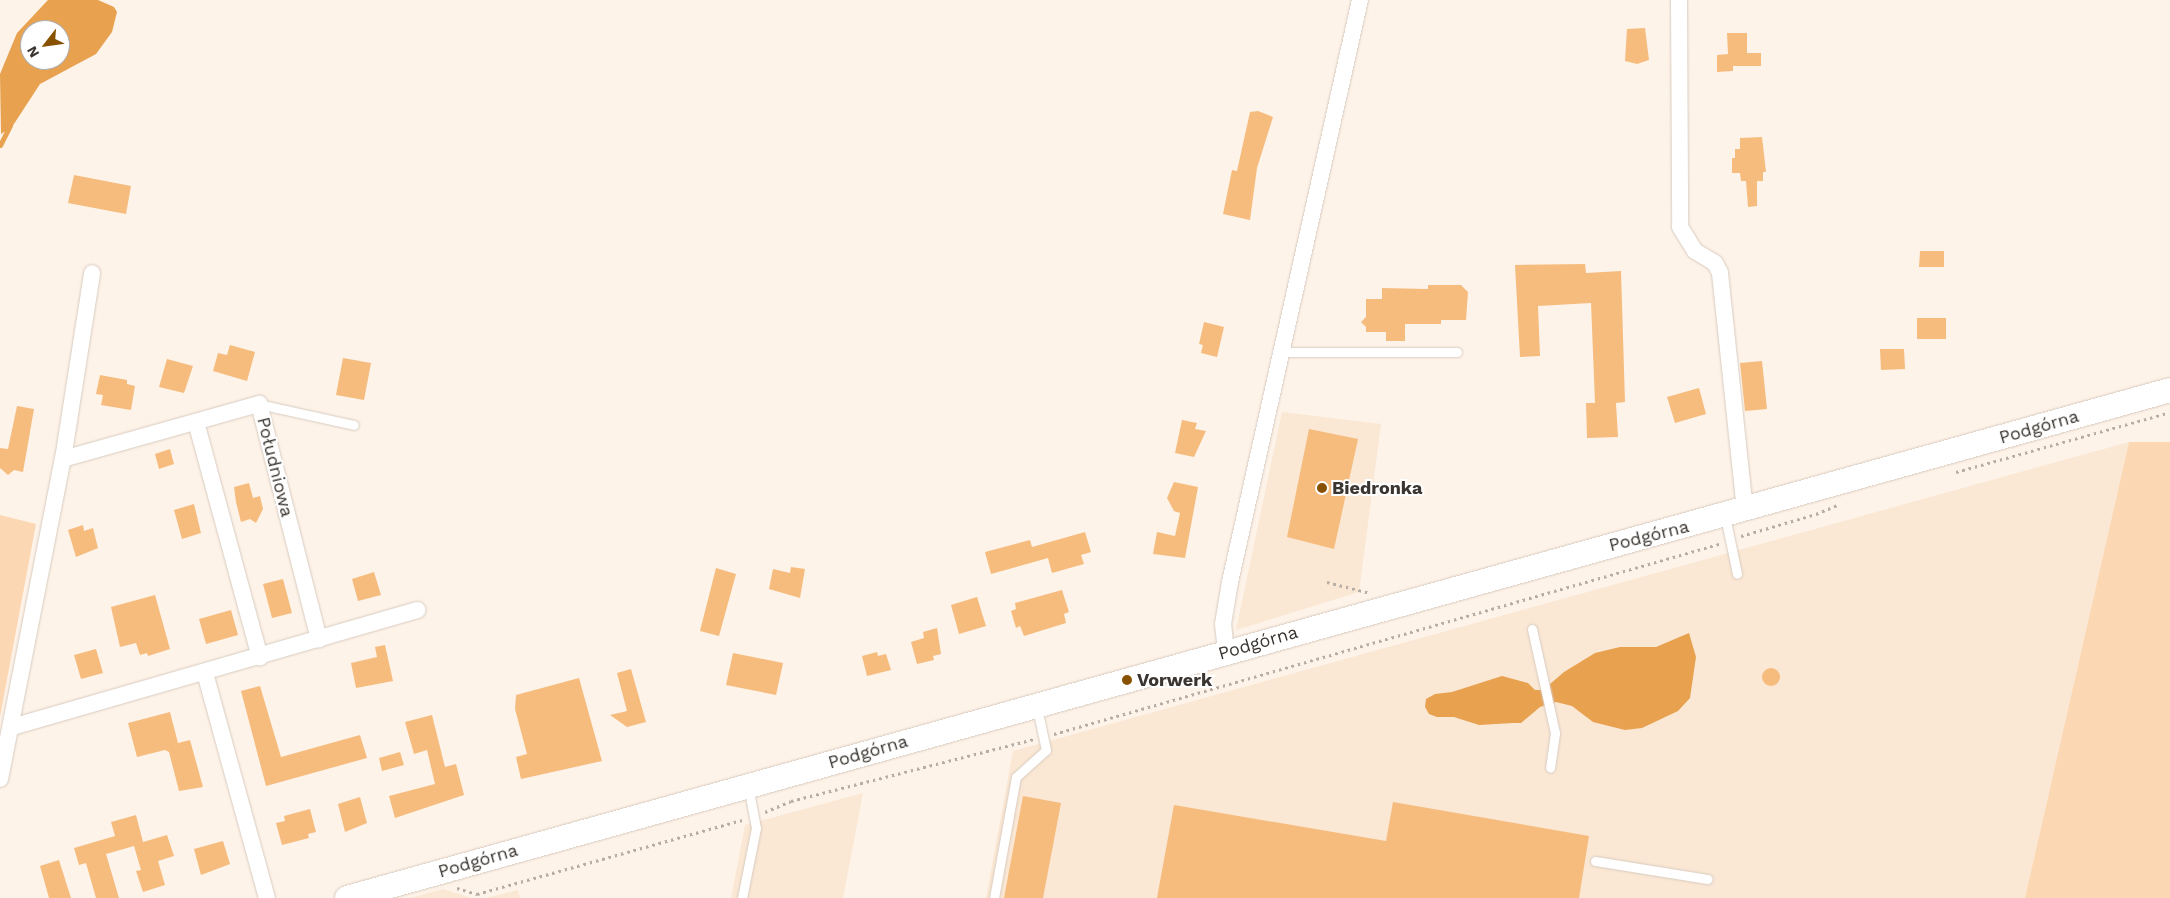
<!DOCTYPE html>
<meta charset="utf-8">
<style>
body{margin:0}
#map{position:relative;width:2170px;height:898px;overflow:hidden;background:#fef3e9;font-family:"Work Sans",sans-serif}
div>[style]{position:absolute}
.built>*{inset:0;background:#fae7d4}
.green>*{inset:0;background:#fbd8b3}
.water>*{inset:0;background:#e8a14f}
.stream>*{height:5px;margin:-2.5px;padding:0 2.5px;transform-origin:2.5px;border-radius:2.5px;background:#e8a14f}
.building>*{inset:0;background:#f6bc7e}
.round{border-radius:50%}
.path>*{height:3px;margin-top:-1.5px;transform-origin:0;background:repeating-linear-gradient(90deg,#b6ada5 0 2.5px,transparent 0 6.5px)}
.roads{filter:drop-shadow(0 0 1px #d8cbbf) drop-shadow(0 0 1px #d8cbbf)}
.service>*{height:9px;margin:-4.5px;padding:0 4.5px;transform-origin:4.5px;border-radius:4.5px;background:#fff}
.minor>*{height:16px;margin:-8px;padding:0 8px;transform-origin:8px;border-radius:8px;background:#fff}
.secondary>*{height:24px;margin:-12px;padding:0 12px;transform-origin:12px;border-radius:12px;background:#fff}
.dots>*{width:14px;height:14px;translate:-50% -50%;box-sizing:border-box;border:2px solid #fff;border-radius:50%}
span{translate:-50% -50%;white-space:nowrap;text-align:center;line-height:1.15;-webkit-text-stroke:4px #fff;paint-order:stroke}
.street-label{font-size:18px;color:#3a3530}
.poi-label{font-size:18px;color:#3a3530;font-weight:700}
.left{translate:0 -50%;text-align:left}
.north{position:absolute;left:20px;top:20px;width:50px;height:50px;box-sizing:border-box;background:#fff;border:1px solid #b0aeac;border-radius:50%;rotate:240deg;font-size:14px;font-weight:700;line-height:20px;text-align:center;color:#3a3530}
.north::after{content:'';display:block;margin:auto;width:18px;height:22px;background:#875100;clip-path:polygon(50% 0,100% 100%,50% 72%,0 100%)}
</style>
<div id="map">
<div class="built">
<div style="clip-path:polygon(1282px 412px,1381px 424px,1359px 592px,1236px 630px)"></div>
<div style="clip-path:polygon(2129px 442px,2025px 898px,986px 898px,1013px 751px)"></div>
<div style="clip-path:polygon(863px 793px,843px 898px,731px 898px,745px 825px)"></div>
<div style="clip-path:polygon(443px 889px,471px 898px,410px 898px)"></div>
<div style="clip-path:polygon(518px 890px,520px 898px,486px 898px)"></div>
</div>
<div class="green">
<div style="clip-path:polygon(2129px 442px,2170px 442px,2170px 898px,2025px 898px)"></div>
<div style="clip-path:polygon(0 515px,36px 524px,0 717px)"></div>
</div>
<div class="water">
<div style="clip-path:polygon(evenodd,48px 0,98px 0,114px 7px,117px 12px,112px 32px,96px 54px,40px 84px,12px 127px,1px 134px,0 74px,17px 33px,48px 0,30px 30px,60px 30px,60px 60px,30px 60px,30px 30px)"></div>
<div style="clip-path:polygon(1689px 633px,1696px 657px,1690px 698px,1678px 711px,1642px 728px,1625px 730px,1593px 722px,1572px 706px,1556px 702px,1540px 707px,1521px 723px,1513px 723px,1479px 725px,1454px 717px,1437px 717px,1429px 714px,1425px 707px,1426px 699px,1435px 694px,1452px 692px,1502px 676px,1528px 683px,1535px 690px,1543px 690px,1564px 672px,1595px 653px,1620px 647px,1656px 647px)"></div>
</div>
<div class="stream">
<div style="left:0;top:145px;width:22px;rotate:-63deg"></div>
</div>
<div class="building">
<div style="clip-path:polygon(1645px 28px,1649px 60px,1637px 64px,1625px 61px,1627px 29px)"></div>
<div style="clip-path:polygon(1727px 33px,1747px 33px,1747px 53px,1761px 53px,1761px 66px,1733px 66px,1733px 71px,1717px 72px,1717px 55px,1728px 54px)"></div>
<div style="clip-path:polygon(1258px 111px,1273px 117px,1257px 168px,1250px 220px,1223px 214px,1232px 170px,1237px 171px,1250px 112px)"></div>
<div style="clip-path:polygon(1762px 137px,1766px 172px,1763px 172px,1763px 181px,1757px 181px,1757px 206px,1748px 207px,1746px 181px,1741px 181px,1740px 173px,1732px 173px,1732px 158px,1735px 158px,1735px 149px,1740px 149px,1740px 138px)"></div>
<div style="clip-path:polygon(74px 175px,131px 186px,126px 214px,68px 203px)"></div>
<div style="clip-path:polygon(1920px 251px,1944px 251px,1944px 267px,1919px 267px)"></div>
<div style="clip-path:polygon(1585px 264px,1586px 273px,1621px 271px,1625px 402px,1616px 403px,1618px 437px,1587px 438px,1586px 403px,1595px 403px,1591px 303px,1538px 306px,1540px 356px,1520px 357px,1515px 265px)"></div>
<div style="clip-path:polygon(1428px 285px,1461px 285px,1468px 292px,1466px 320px,1441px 320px,1441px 324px,1405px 324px,1405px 341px,1386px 341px,1386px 332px,1366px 332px,1366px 327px,1361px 322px,1366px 317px,1366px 299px,1382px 299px,1382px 288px,1428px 289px)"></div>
<div style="clip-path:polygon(1917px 318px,1946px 318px,1946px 339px,1917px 339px)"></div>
<div style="clip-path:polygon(1204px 322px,1224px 327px,1217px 357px,1201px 353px,1203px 345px,1199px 344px)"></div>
<div style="clip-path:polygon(230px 345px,255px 352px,247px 381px,213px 371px,218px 353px,227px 355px)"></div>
<div style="clip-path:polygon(1880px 349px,1904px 349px,1905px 369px,1881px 370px)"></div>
<div style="clip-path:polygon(343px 358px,371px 363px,364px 400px,336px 395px)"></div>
<div style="clip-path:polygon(167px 359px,193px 366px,184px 393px,159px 387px)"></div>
<div style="clip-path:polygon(1762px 361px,1767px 409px,1745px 411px,1740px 363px)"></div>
<div style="clip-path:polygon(100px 375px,127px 380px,127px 384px,135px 386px,131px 410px,101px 405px,103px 395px,96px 394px)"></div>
<div style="clip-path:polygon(1699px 388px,1706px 414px,1675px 423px,1667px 397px)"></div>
<div style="clip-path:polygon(17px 406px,34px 409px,23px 472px,14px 470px,8px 475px,0 468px,0 448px,8px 449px)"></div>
<div style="clip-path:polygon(1182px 420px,1197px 423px,1195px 429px,1206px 431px,1194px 457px,1175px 453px)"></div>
<div style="clip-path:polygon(1309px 429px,1358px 439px,1334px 549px,1287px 537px)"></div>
<div style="clip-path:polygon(170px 449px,174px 464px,159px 469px,155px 454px)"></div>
<div style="clip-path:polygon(1174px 482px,1198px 487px,1185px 558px,1153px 554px,1157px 532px,1175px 536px,1180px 513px,1174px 511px,1167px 498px)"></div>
<div style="clip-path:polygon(249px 483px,253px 498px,260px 496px,263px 509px,256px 523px,250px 519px,241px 522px,236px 502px,234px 487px)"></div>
<div style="clip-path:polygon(194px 504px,201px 533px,182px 539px,174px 510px)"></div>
<div style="clip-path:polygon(83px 525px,84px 531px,93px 528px,98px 548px,76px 557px,68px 530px)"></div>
<div style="clip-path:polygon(1085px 532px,1091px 552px,1081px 555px,1084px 564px,1052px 573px,1048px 558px,991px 574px,985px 552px,1030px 540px,1032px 547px)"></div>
<div style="clip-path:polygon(791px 567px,805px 569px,800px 598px,769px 589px,773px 569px,790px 573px)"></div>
<div style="clip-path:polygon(716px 568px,736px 574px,719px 636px,700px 631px)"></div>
<div style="clip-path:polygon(374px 572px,381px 595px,358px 601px,352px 579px)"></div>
<div style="clip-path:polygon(283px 579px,292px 613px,272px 618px,263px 584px)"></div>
<div style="clip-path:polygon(1062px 590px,1069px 612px,1064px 614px,1066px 623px,1024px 636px,1020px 626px,1016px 628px,1011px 611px,1016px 609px,1015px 603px)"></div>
<div style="clip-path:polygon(155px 595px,170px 649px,148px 656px,147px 653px,140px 655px,136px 643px,120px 647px,111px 607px)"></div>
<div style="clip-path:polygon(977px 597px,986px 626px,959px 634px,951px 605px)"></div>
<div style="clip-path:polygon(231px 610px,238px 635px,206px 644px,199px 619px)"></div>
<div style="clip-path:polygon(937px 628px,941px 654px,933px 656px,934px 660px,917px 664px,911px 642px,924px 638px,923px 632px)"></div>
<div style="clip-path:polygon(385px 645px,393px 681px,356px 688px,351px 663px,377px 657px,375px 647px)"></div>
<div style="clip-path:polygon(96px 649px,103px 673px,81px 679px,74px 655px)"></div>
<div style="clip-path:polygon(877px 652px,878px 656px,886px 654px,891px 670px,867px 676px,862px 656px)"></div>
<div style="clip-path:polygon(733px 653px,783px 663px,776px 695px,726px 685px)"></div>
<div class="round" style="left:1762px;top:668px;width:18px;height:18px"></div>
<div style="clip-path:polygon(631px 669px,646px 722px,627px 727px,610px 715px,627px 711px,617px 673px)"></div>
<div style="clip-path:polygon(579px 678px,602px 761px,521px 779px,516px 757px,527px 754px,515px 709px,516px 695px)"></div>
<div style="clip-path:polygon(260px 686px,281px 757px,360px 735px,367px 758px,266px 786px,241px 691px)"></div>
<div style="clip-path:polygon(170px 712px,178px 743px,190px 740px,203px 787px,179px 791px,169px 752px,165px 750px,137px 757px,128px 723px)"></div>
<div style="clip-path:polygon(432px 715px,445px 767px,456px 764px,464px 795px,395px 818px,389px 796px,435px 784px,427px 750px,414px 754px,405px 722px)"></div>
<div style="clip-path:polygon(400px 752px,404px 765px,382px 771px,379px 758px)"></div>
<div style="clip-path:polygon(1023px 796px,1061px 803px,1043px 898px,1004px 898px)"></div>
<div style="clip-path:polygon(360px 797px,367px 823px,345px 832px,338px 804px)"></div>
<div style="clip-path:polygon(1393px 802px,1589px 836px,1579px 898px,1157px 898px,1174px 805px,1386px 841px)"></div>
<div style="clip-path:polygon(310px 809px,316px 832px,308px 834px,309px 838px,282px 845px,276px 823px,285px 821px,284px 816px)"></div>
<div style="clip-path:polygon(136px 815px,143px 842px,167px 835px,174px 856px,158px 861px,165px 885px,143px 892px,136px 871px,141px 870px,134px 846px,106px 854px,119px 898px,96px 898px,86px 863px,79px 865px,74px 848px,115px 836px,111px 822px)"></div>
<div style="clip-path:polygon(223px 841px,230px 864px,201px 875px,194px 849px)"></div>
<div style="clip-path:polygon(59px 860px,71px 898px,49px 898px,40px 866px)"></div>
</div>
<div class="path">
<div style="left:1956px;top:472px;width:219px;rotate:-15.6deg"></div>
<div style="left:1741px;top:536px;width:78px;rotate:-16.3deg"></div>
<div style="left:1816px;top:514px;width:23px;rotate:-23deg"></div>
<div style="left:1327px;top:582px;width:44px;rotate:14.3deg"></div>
<div style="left:1054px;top:734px;width:692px;rotate:-15.95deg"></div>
<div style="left:765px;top:812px;width:28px;rotate:-23deg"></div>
<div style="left:791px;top:801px;width:251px;rotate:-14.3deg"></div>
<div style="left:457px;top:888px;width:21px;rotate:17deg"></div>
<div style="left:477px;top:894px;width:275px;rotate:-15.6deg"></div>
</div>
<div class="roads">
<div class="service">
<div style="left:1280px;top:352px;width:177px"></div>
<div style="left:259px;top:404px;width:97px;rotate:12.5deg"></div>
<div style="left:1725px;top:516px;width:59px;rotate:78.3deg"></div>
<div style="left:1532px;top:629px;width:107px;rotate:77.5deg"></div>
<div style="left:1555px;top:733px;width:35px;rotate:98deg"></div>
<div style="left:1595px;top:861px;width:114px;rotate:9.1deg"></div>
<div style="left:742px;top:898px;width:71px;rotate:-78.7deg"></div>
<div style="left:756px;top:828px;width:43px;rotate:-100.8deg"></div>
<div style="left:994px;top:898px;width:123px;rotate:-79.7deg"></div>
<div style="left:1016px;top:777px;width:40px;rotate:-42deg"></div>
<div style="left:1046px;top:750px;width:43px;rotate:-102.1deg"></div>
</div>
<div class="minor">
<div style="left:1679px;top:0;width:227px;rotate:89.7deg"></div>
<div style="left:1680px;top:227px;width:28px;rotate:58deg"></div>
<div style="left:1695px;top:251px;width:23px;rotate:31deg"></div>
<div style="left:1715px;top:263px;width:11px;rotate:63deg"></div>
<div style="left:1720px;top:273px;width:238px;rotate:84deg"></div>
<div style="left:196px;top:422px;width:244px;rotate:74.8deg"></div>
<div style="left:63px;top:459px;width:204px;rotate:-15.7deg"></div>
<div style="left:259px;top:404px;width:243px;rotate:75.7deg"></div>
<div style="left:1226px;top:652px;width:28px;rotate:-96deg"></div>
<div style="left:1223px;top:624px;width:43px;rotate:-80.5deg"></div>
<div style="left:1230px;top:582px;width:596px;rotate:-77.41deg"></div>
<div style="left:205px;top:673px;width:233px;rotate:74.6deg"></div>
<div style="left:12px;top:727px;width:422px;rotate:-16.1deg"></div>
<div style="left:0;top:779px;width:326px;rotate:-78.9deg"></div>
<div style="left:63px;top:459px;width:188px;rotate:-81.1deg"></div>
</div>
<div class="secondary">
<div style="left:347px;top:898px;width:1892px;rotate:-15.57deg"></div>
</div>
</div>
<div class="dots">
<div style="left:1322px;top:488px;background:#875100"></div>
<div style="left:1127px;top:680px;background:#875100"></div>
</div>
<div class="street-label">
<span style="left:2039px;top:427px;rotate:-16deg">Podgórna</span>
<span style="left:275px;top:467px;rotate:76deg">Południowa</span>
<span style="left:1649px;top:536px;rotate:-14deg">Podgórna</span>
<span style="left:1258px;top:643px;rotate:-16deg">Podgórna</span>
<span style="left:868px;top:752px;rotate:-16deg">Podgórna</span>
<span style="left:478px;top:861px;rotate:-16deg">Podgórna</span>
</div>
<div class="poi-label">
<span class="left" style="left:1332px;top:488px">Biedronka</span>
<span class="left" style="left:1137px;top:680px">Vorwerk</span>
</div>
<div class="north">N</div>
</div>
